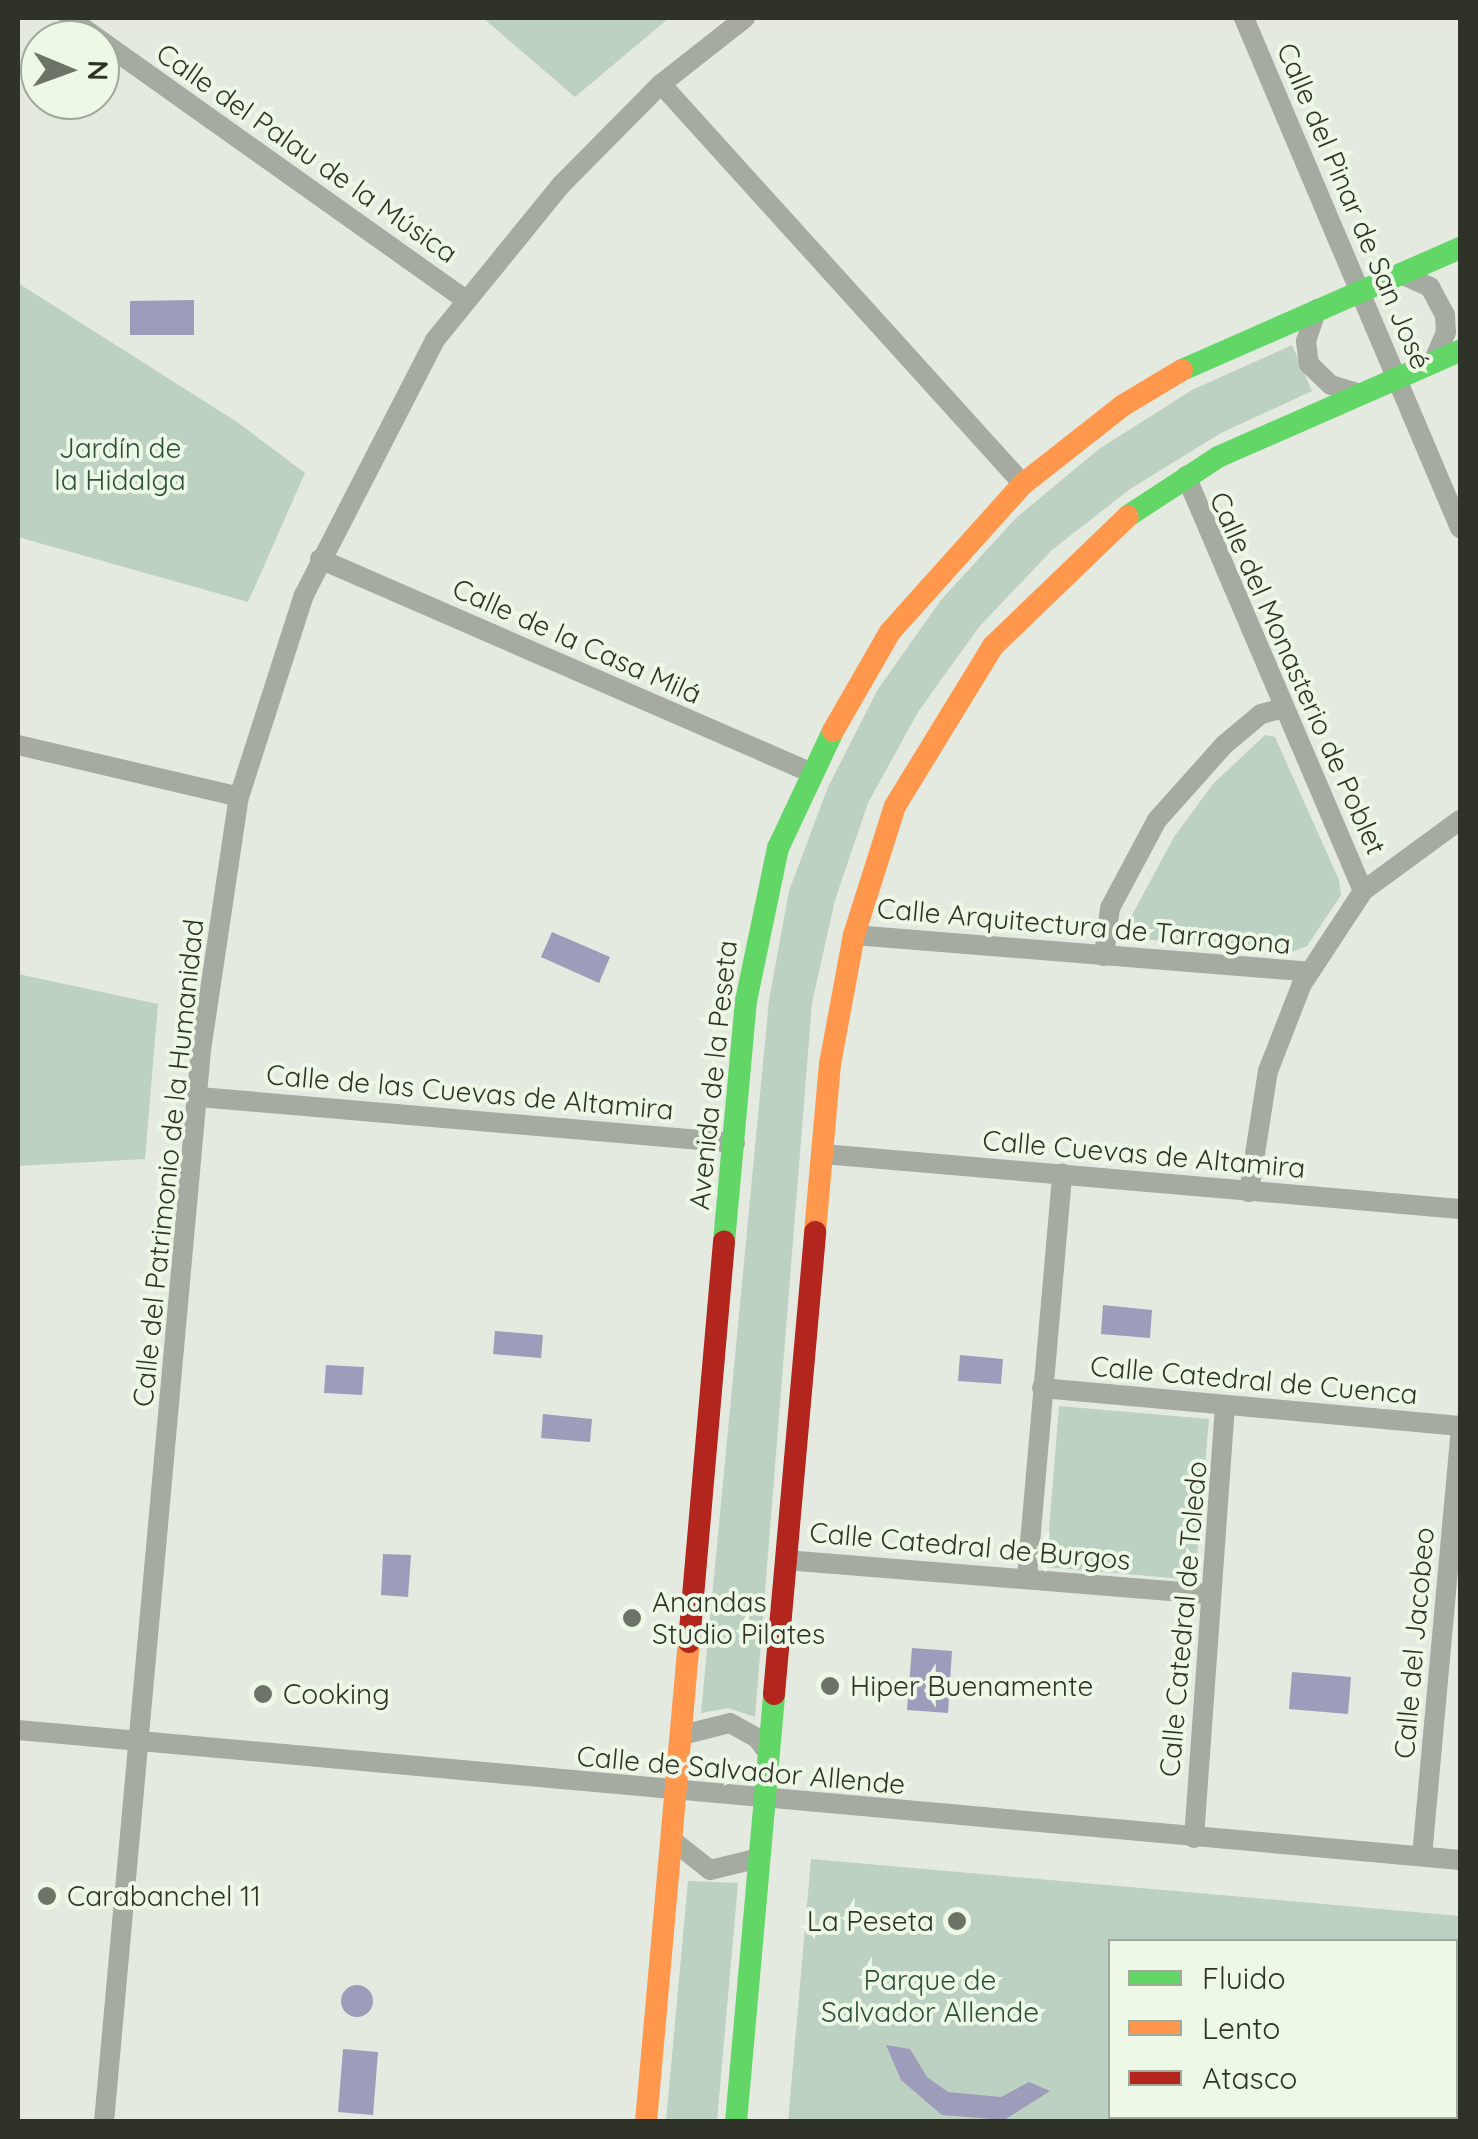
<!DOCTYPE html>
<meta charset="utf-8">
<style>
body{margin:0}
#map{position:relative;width:1478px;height:2139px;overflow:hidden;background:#e4eadf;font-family:Quicksand,sans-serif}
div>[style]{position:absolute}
.green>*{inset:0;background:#bcd1c1}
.water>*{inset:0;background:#9d9cba}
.round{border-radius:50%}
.street>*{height:20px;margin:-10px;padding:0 10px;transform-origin:10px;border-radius:10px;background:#a6aba1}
.fast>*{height:22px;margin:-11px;padding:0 11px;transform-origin:11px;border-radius:11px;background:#63d668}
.slow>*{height:22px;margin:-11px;padding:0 11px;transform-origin:11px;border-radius:11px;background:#ff974d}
.jam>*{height:22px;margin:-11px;padding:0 11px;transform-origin:11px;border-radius:11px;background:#b3261e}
.dots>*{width:28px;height:28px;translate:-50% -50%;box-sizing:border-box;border:5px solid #edf8e6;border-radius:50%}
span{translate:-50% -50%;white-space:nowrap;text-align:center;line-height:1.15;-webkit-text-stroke:8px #edf8e6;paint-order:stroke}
.street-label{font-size:28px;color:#2f3327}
.park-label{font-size:28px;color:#2d503b}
.poi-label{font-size:28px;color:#2f3327}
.left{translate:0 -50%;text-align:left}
.right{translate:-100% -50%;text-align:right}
.frame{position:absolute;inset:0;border:20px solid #2f3327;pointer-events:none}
.legend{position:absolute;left:1108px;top:1939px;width:350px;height:180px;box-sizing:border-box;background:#edf8e6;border:2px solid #a1a99a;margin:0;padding:12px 18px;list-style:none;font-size:30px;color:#2f3327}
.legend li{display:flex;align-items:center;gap:20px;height:50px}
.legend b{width:50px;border:2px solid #a1a99a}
.north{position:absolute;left:20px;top:20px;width:100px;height:100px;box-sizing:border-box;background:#edf8e6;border:2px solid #a1a99a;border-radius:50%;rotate:91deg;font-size:28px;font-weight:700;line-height:40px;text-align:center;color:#2f3327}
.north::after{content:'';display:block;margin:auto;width:35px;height:45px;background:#6e7367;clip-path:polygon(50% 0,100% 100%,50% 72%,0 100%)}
</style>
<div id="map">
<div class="green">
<div style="clip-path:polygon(483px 18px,669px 18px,575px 97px)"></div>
<div style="clip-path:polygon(18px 283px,237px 422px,305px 473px,248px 602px,18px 537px)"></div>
<div style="clip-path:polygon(1292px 345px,1312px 391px,1221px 433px,1130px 489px,1052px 550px,979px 627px,918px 712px,868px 803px,835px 900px,812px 1003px,755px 1717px,728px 1708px,701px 1713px,769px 1000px,789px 891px,828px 787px,878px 689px,941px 600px,1016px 518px,1099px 449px,1192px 390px)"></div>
<div style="clip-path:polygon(1265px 735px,1275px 737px,1339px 880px,1341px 895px,1307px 946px,1289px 953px,1131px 938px,1124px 930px,1174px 837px,1213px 784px)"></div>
<div style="clip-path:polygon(18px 974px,158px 1004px,145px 1159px,18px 1166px)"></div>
<div style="clip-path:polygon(1059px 1406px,1209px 1419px,1195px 1580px,1046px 1567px)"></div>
<div style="clip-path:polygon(evenodd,811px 1859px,1460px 1916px,1460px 2121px,788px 2122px,811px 1859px,1110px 1942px,1456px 1942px,1456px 2116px,1110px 2116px,1110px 1942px)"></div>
<div style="clip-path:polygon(688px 1881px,738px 1883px,717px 2121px,666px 2121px)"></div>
</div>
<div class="water">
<div style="clip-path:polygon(194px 300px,194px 335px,130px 335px,130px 301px)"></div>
<div style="clip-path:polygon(552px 932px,610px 957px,599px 983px,541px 957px)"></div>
<div style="clip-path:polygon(1103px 1305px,1152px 1310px,1150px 1338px,1101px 1334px)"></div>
<div style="clip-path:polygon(495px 1331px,543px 1335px,541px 1358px,493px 1354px)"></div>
<div style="clip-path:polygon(960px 1355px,1003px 1359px,1001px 1384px,958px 1381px)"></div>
<div style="clip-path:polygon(326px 1365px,364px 1367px,362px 1395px,324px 1393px)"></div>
<div style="clip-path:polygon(543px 1414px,592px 1419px,590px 1442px,541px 1438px)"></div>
<div style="clip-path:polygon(383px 1554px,411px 1555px,408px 1597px,381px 1595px)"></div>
<div style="clip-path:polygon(912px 1648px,952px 1651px,948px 1713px,907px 1710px)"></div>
<div style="clip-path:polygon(1292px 1672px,1351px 1677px,1348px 1714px,1289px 1709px)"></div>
<div class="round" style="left:341px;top:1985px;width:32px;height:32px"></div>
<div style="clip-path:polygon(886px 2045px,910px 2049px,927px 2077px,948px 2092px,1001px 2097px,1029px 2082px,1050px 2091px,1004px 2120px,942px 2115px,901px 2080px)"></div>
<div style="clip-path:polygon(343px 2049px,378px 2052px,373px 2115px,338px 2112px)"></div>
</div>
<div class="street">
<div style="left:69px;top:18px;width:485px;rotate:35.4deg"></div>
<div style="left:1244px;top:18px;width:554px;rotate:67.05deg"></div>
<div style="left:661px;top:84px;width:539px;rotate:47.85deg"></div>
<div style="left:1401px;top:274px;width:32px;rotate:24deg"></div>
<div style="left:1430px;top:287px;width:32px;rotate:62deg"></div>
<div style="left:1445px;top:315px;width:17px;rotate:87deg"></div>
<div style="left:1446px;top:332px;width:33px;rotate:113deg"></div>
<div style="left:1317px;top:309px;width:34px;rotate:109deg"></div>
<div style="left:1306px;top:341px;width:23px;rotate:83deg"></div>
<div style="left:1309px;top:364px;width:30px;rotate:44deg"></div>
<div style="left:1331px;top:385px;width:31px;rotate:17deg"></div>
<div style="left:1186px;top:476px;width:451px;rotate:66.9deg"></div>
<div style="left:320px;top:559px;width:537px;rotate:23.51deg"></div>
<div style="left:18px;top:745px;width:227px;rotate:13.2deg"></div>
<div style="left:854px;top:935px;width:457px;rotate:4.6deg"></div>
<div style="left:1104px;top:956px;width:48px;rotate:-82.9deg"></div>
<div style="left:1110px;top:908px;width:100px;rotate:-61.9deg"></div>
<div style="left:1157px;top:820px;width:101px;rotate:-48.2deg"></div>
<div style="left:1224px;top:745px;width:48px;rotate:-40deg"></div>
<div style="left:1261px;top:714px;width:23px;rotate:-15deg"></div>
<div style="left:199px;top:1097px;width:538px;rotate:4.91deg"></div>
<div style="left:823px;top:1154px;width:639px;rotate:4.93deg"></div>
<div style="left:1249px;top:1192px;width:122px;rotate:-81.1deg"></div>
<div style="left:1268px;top:1071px;width:93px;rotate:-68.7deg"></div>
<div style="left:1302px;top:984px;width:111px;rotate:-56.7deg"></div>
<div style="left:1363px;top:891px;width:120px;rotate:-36.2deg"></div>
<div style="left:1042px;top:1388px;width:420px;rotate:5.2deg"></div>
<div style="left:785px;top:1560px;width:426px;rotate:4.6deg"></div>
<div style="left:1027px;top:1577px;width:405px;rotate:-85deg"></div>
<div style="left:18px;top:1730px;width:1448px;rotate:5.15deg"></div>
<div style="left:682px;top:1735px;width:49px;rotate:-14deg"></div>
<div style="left:730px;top:1723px;width:31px;rotate:29deg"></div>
<div style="left:757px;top:1738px;width:20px;rotate:53deg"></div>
<div style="left:1194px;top:1838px;width:434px;rotate:-85.9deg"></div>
<div style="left:672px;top:1840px;width:48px;rotate:38.3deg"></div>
<div style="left:710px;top:1870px;width:51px;rotate:-13.5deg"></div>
<div style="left:1422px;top:1856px;width:422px;rotate:-84.8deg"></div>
<div style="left:104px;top:2122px;width:1076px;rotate:-84.83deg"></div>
<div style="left:201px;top:1050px;width:256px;rotate:-81.5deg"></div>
<div style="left:239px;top:797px;width:212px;rotate:-72.2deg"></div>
<div style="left:304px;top:595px;width:287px;rotate:-62.8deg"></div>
<div style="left:435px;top:340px;width:200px;rotate:-50.9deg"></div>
<div style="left:561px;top:185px;width:142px;rotate:-45.3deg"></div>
<div style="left:661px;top:84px;width:107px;rotate:-38.2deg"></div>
</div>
<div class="fast">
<div style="left:1182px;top:370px;width:304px;rotate:-23.7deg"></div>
<div style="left:1128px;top:516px;width:108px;rotate:-33.2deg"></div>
<div style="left:1218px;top:457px;width:264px;rotate:-23.7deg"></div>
<div style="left:724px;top:1242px;width:242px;rotate:-84.8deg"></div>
<div style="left:746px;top:1001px;width:156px;rotate:-78.2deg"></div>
<div style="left:778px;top:848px;width:129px;rotate:-64.8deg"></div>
<div style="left:736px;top:2122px;width:430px;rotate:-84.9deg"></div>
</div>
<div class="slow">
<div style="left:833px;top:731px;width:114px;rotate:-60.1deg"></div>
<div style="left:890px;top:632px;width:199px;rotate:-48.1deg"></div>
<div style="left:1023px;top:484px;width:126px;rotate:-38.2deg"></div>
<div style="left:1122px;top:406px;width:70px;rotate:-31deg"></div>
<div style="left:815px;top:1232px;width:169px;rotate:-84.9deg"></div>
<div style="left:830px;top:1064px;width:131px;rotate:-79.5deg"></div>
<div style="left:854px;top:935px;width:135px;rotate:-72.4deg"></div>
<div style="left:895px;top:806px;width:188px;rotate:-58.5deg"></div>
<div style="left:993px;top:646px;width:187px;rotate:-43.9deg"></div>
<div style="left:646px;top:2122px;width:482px;rotate:-84.9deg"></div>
</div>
<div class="jam">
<div style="left:689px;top:1642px;width:402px;rotate:-85deg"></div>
<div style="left:774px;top:1694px;width:464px;rotate:-84.9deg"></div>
</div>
<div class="dots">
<div style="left:632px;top:1618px;background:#6e7367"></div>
<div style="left:830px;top:1686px;background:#6e7367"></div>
<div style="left:263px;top:1694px;background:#6e7367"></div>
<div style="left:47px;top:1896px;background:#6e7367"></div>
<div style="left:957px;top:1921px;background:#6e7367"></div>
</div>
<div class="street-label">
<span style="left:307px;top:153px;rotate:35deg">Calle del Palau de la Música</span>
<span style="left:1354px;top:206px;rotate:67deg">Calle del Pinar de San José</span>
<span style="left:577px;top:641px;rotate:24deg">Calle de la Casa Milá</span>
<span style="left:1298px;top:673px;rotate:66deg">Calle del Monasterio de Poblet</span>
<span style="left:1084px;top:926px;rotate:5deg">Calle Arquitectura de Tarragona</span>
<span style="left:713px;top:1075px;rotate:-84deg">Avenida de la Peseta</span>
<span style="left:470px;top:1092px;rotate:5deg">Calle de las Cuevas de Altamira</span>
<span style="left:1144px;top:1154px;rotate:5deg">Calle Cuevas de Altamira</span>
<span style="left:168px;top:1163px;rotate:-84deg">Calle del Patrimonio de la Humanidad</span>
<span style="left:1254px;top:1380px;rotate:5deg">Calle Catedral de Cuenca</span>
<span style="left:970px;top:1546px;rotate:5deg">Calle Catedral de Burgos</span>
<span style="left:1183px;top:1619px;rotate:-85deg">Calle Catedral de Toledo</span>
<span style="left:1414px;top:1643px;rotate:-85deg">Calle del Jacobeo</span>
<span style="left:741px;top:1770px;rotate:5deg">Calle de Salvador Allende</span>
</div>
<div class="park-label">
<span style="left:120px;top:464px">Jardín de<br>la Hidalga</span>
<span style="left:930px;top:1996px">Parque de<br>Salvador Allende</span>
</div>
<div class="poi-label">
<span class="left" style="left:652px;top:1618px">Anandas<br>Studio Pilates</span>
<span class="left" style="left:850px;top:1686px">Hiper Buenamente</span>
<span class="left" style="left:283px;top:1694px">Cooking</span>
<span class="left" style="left:67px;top:1896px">Carabanchel 11</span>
<span class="right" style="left:934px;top:1921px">La Peseta</span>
</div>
<div class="frame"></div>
<ul class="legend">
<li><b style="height:12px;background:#63d668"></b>Fluido</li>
<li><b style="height:12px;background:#ff974d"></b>Lento</li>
<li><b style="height:12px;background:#b3261e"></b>Atasco</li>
</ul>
<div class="north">N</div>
</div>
